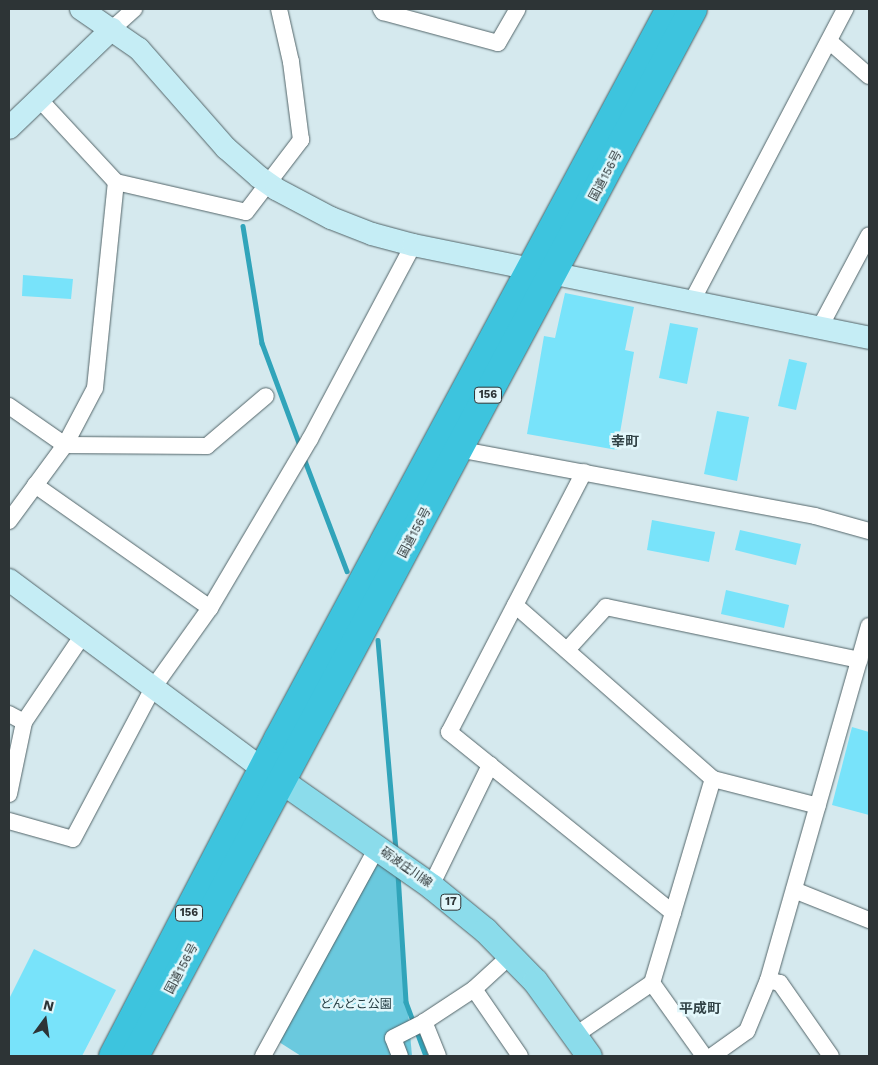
<!DOCTYPE html>
<meta charset="utf-8">
<style>
body{margin:0}
#map{position:relative;width:878px;height:1065px;overflow:hidden;background:#d5e9ee;font-family:"Work Sans","Noto Sans JP",sans-serif}
div>[style]{position:absolute}
.green>*{inset:0;background:#6ac9de}
.stream>*{height:4.5px;margin:-2.25px;padding:0 2.25px;transform-origin:2.25px;border-radius:2.25px;background:#31a4ba}
.building>*{inset:0;background:#78e3fa}
.roads{filter:drop-shadow(0 0 1px #536569) drop-shadow(0 0 1px #536569)}
.street>*{height:16px;margin:-8px;padding:0 8px;transform-origin:8px;border-radius:8px;background:#fff}
.secondary>*{height:22px;margin:-11px;padding:0 11px;transform-origin:11px;border-radius:11px;background:#c5edf5}
.primary>*{height:25px;margin:-12.5px;padding:0 12.5px;transform-origin:12.5px;border-radius:12.5px;background:#8bdceb}
.highway>*{height:28px;margin:-14px;padding:0 14px;transform-origin:14px;border-radius:14px;background:#3dc4de}
span{translate:-50% -50%;white-space:nowrap;text-align:center;line-height:1.15;-webkit-text-stroke:5px #e2f7fb;paint-order:stroke}
.shield-label span{padding:1px 4px;background:#e2f7fb;border:1px solid;border-radius:4px;-webkit-text-stroke-width:0}
.shield-label{font-size:11px;color:#2d3436;font-weight:700}
.street-label{font-size:12px;color:#2d3436}
.park-label{font-size:12px;color:#21393f}
.neighbourhood-label{font-size:14px;color:#324347;font-weight:700}
.frame{position:absolute;inset:0;border:10px solid #2d3436;pointer-events:none}
.north{position:absolute;left:20px;top:995px;width:50px;height:50px;-webkit-text-stroke:4px #e2f7fb;paint-order:stroke;rotate:14deg;font-size:14px;font-weight:700;line-height:20px;text-align:center;color:#2d3436}
.north::after{content:'';display:block;margin:auto;width:18px;height:22px;background:#2d3436;clip-path:polygon(50% 0,100% 100%,50% 72%,0 100%)}
</style>
<div id="map">
<div class="green">
<div style="clip-path:polygon(378px 861px,395px 864px,412px 1056px,301px 1056px,279px 1042px)"></div>
</div>
<div class="stream">
<div style="left:243px;top:226px;width:119px;rotate:80.8deg"></div>
<div style="left:262px;top:343px;width:110px;rotate:69.7deg"></div>
<div style="left:304px;top:458px;width:121px;rotate:69.2deg"></div>
<div style="left:378px;top:640px;width:212px;rotate:85.1deg"></div>
<div style="left:398px;top:874px;width:128px;rotate:86.4deg"></div>
<div style="left:406px;top:1002px;width:58px;rotate:69.7deg"></div>
</div>
<div class="building">
<div style="clip-path:polygon(23px 275px,73px 279px,71px 299px,22px 296px)"></div>
<div style="clip-path:polygon(565px 293px,634px 307px,625px 350px,634px 352px,617px 450px,527px 434px,544px 336px,555px 338px)"></div>
<div style="clip-path:polygon(670px 323px,698px 328px,687px 384px,659px 378px)"></div>
<div style="clip-path:polygon(789px 359px,807px 363px,796px 410px,778px 406px)"></div>
<div style="clip-path:polygon(717px 411px,749px 417px,737px 481px,704px 474px)"></div>
<div style="clip-path:polygon(652px 520px,715px 532px,709px 562px,647px 550px)"></div>
<div style="clip-path:polygon(740px 530px,801px 544px,796px 565px,735px 550px)"></div>
<div style="clip-path:polygon(726px 590px,789px 605px,784px 628px,721px 614px)"></div>
<div style="clip-path:polygon(852px 727px,869px 732px,869px 815px,832px 805px)"></div>
<div style="clip-path:polygon(34px 949px,116px 990px,82px 1056px,9px 1056px,9px 999px)"></div>
</div>
<div class="roads">
<div class="street">
<div style="left:381px;top:9px;width:4px;rotate:56deg"></div>
<div style="left:383px;top:12px;width:119px;rotate:15.1deg"></div>
<div style="left:498px;top:43px;width:39px;rotate:-60deg"></div>
<div style="left:112px;top:29px;width:30px;rotate:-42deg"></div>
<div style="left:829px;top:41px;width:53px;rotate:41.2deg"></div>
<div style="left:116px;top:182px;width:133px;rotate:13deg"></div>
<div style="left:246px;top:212px;width:91px;rotate:-52.6deg"></div>
<div style="left:301px;top:140px;width:79px;rotate:-97.3deg"></div>
<div style="left:291px;top:62px;width:54px;rotate:-102.8deg"></div>
<div style="left:692px;top:301px;width:330px;rotate:-62.3deg"></div>
<div style="left:819px;top:329px;width:106px;rotate:-62deg"></div>
<div style="left:9px;top:406px;width:68px;rotate:34.9deg"></div>
<div style="left:65px;top:445px;width:142px;rotate:0.4deg"></div>
<div style="left:207px;top:446px;width:77px;rotate:-40.3deg"></div>
<div style="left:452px;top:448px;width:369px;rotate:10.6deg"></div>
<div style="left:815px;top:516px;width:56px;rotate:15.5deg"></div>
<div style="left:584px;top:472px;width:293px;rotate:117.4deg"></div>
<div style="left:449px;top:732px;width:288px;rotate:38.9deg"></div>
<div style="left:35px;top:485px;width:214px;rotate:35.1deg"></div>
<div style="left:9px;top:521px;width:94px;rotate:-53.6deg"></div>
<div style="left:65px;top:445px;width:64px;rotate:-62.2deg"></div>
<div style="left:95px;top:388px;width:207px;rotate:-84.2deg"></div>
<div style="left:116px;top:182px;width:112px;rotate:-132.8deg"></div>
<div style="left:515px;top:605px;width:264px;rotate:41.3deg"></div>
<div style="left:713px;top:779px;width:108px;rotate:14.4deg"></div>
<div style="left:567px;top:650px;width:58px;rotate:-47.8deg"></div>
<div style="left:606px;top:607px;width:259px;rotate:11.8deg"></div>
<div style="left:9px;top:714px;width:17px;rotate:28deg"></div>
<div style="left:9px;top:794px;width:74px;rotate:-78.2deg"></div>
<div style="left:24px;top:722px;width:105px;rotate:-55.9deg"></div>
<div style="left:9px;top:821px;width:66px;rotate:15.7deg"></div>
<div style="left:73px;top:839px;width:171px;rotate:-62.1deg"></div>
<div style="left:153px;top:688px;width:98px;rotate:-54.5deg"></div>
<div style="left:210px;top:608px;width:196px;rotate:-59.4deg"></div>
<div style="left:310px;top:439px;width:220px;rotate:-62deg"></div>
<div style="left:431px;top:886px;width:135px;rotate:-64deg"></div>
<div style="left:794px;top:890px;width:81px;rotate:21.8deg"></div>
<div style="left:768px;top:980px;width:12px;rotate:14deg"></div>
<div style="left:780px;top:983px;width:89px;rotate:55.1deg"></div>
<div style="left:652px;top:983px;width:90px;rotate:54.5deg"></div>
<div style="left:474px;top:989px;width:81px;rotate:55.5deg"></div>
<div style="left:574px;top:1036px;width:94px;rotate:-34.2deg"></div>
<div style="left:652px;top:983px;width:213px;rotate:-73.4deg"></div>
<div style="left:263px;top:1056px;width:237px;rotate:-61.3deg"></div>
<div style="left:400px;top:1056px;width:19px;rotate:-111deg"></div>
<div style="left:393px;top:1038px;width:35px;rotate:-27deg"></div>
<div style="left:438px;top:1056px;width:37px;rotate:-112deg"></div>
<div style="left:424px;top:1022px;width:60px;rotate:-33.4deg"></div>
<div style="left:474px;top:989px;width:49px;rotate:-42.5deg"></div>
<div style="left:712px;top:1056px;width:43px;rotate:-35.5deg"></div>
<div style="left:747px;top:1031px;width:55px;rotate:-67.6deg"></div>
<div style="left:768px;top:980px;width:368px;rotate:-74.1deg"></div>
</div>
<div class="secondary">
<div style="left:81px;top:9px;width:70px;rotate:34.6deg"></div>
<div style="left:139px;top:49px;width:132px;rotate:48.7deg"></div>
<div style="left:226px;top:148px;width:44px;rotate:41.3deg"></div>
<div style="left:259px;top:177px;width:21px;rotate:35deg"></div>
<div style="left:276px;top:189px;width:62px;rotate:27.8deg"></div>
<div style="left:331px;top:218px;width:44px;rotate:21.3deg"></div>
<div style="left:372px;top:234px;width:42px;rotate:15deg"></div>
<div style="left:413px;top:245px;width:465px;rotate:11.5deg"></div>
<div style="left:9px;top:128px;width:143px;rotate:-43.9deg"></div>
<div style="left:9px;top:580px;width:317px;rotate:36.7deg"></div>
</div>
<div class="primary">
<div style="left:266px;top:770px;width:202px;rotate:35.1deg"></div>
<div style="left:431px;top:886px;width:70px;rotate:39.2deg"></div>
<div style="left:485px;top:930px;width:71px;rotate:45.6deg"></div>
<div style="left:535px;top:981px;width:92px;rotate:54.2deg"></div>
</div>
<div class="highway">
<div style="left:113px;top:1056px;width:357px;rotate:-62.5deg"></div>
<div style="left:278px;top:739px;width:829px;rotate:-61.76deg"></div>
<div style="left:135px;top:1056px;width:1186px;rotate:-61.94deg"></div>
</div>
</div>
<div class="shield-label">
<span style="left:488px;top:395px">156</span>
<span style="left:451px;top:902px">17</span>
<span style="left:189px;top:913px">156</span>
</div>
<div class="street-label">
<span style="left:606px;top:176px;rotate:-62deg">国道156号</span>
<span style="left:415px;top:533px;rotate:-62deg">国道156号</span>
<span style="left:406px;top:868px;rotate:35deg">砺波庄川線</span>
<span style="left:182px;top:969px;rotate:-62deg">国道156号</span>
</div>
<div class="park-label">
<span style="left:356px;top:1005px">どんどこ公園</span>
</div>
<div class="neighbourhood-label">
<span style="left:625px;top:441px">幸町</span>
<span style="left:700px;top:1008px">平成町</span>
</div>
<div class="frame"></div>
<div class="north">N</div>
</div>
